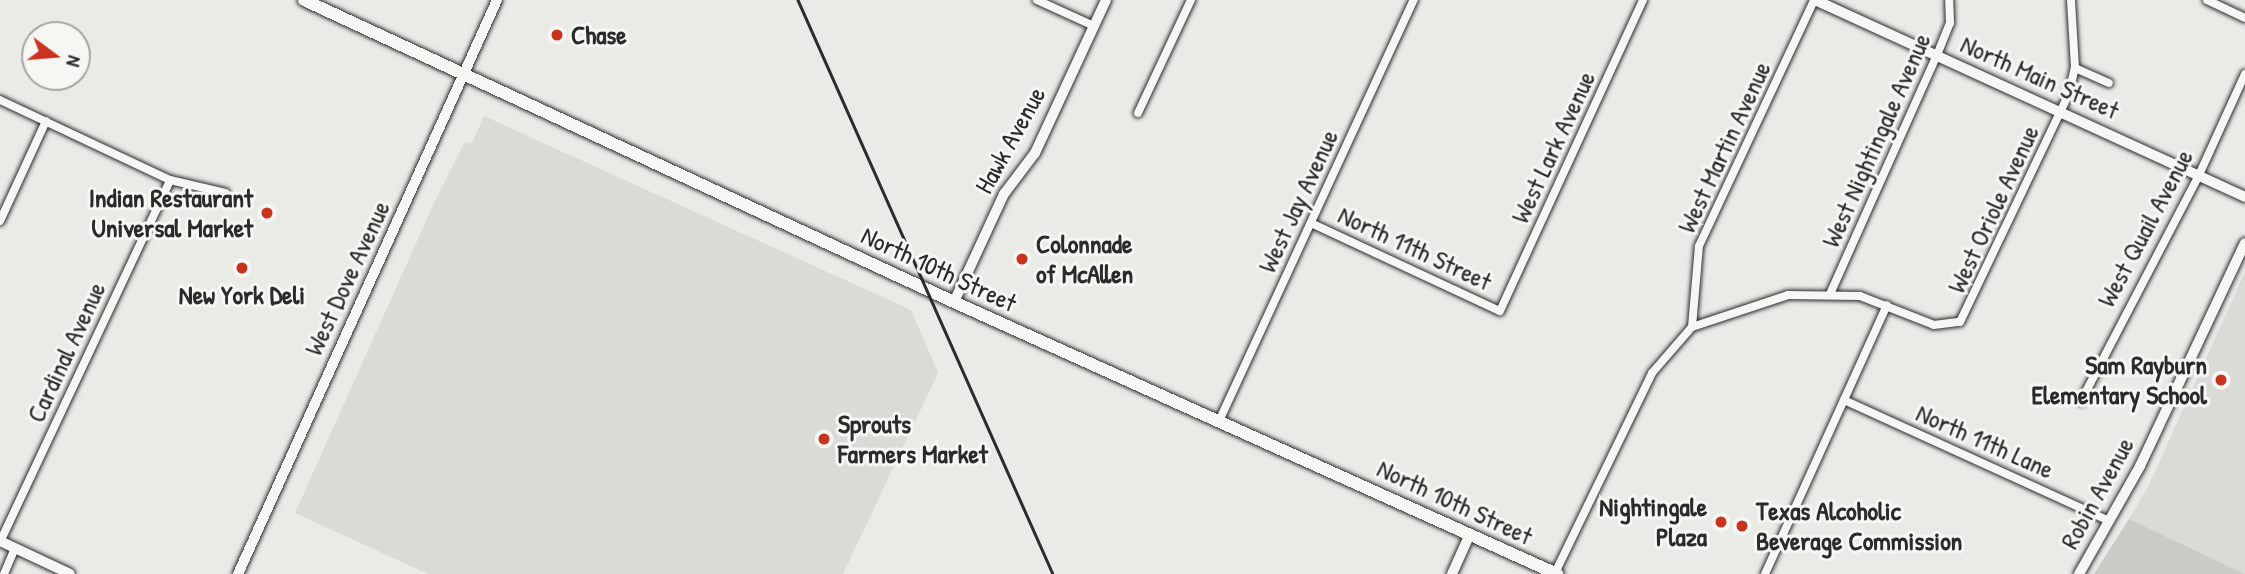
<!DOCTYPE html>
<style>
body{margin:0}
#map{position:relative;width:2245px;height:574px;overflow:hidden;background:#eaeae6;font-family:"Patrick Hand",sans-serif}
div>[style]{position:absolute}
.built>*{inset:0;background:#dadad6}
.green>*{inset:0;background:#cacac7}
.roads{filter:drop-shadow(0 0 2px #2b2b2b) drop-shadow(0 0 2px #2b2b2b)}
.street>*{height:8px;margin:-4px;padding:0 4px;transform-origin:4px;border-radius:4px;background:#f6f6f2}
.secondary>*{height:10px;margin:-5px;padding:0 5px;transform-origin:5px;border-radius:5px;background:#f6f6f2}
.primary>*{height:12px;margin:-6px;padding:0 6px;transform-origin:6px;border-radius:6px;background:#f6f6f2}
.rail>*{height:2.5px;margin:-1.25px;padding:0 1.25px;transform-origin:1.25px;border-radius:1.25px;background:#2b2b2b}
.dots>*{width:19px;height:19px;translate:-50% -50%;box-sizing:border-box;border:4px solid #f6f6f2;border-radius:50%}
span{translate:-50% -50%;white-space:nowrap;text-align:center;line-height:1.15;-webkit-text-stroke:6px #f6f6f2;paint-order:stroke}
.poi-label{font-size:26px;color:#2b2b2b;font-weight:700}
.left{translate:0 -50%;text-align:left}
.right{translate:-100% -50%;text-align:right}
.street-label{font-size:26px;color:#2b2b2b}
.north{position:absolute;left:21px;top:21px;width:70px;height:70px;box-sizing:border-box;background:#f6f6f2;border:2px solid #a5a5a2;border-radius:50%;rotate:106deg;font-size:19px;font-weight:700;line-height:28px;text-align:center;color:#2b2b2b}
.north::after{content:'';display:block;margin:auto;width:24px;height:32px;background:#c8321e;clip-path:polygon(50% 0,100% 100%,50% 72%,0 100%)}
</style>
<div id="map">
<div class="built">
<div style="clip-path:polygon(484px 116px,911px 310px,938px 373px,843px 574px,428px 574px,295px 513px,435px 201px,465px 142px,472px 143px)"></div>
<div style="clip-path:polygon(2245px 272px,2245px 574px,2129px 519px,2148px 487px)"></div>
</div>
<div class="green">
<div style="clip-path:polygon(2129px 519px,2245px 574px,2094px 574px)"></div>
</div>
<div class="roads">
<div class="street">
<div style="left:1037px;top:0;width:63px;rotate:24.5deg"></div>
<div style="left:2207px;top:0;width:42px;rotate:25.3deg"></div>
<div style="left:2075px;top:68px;width:37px;rotate:24deg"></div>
<div style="left:0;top:100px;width:188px;rotate:25.2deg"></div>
<div style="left:170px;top:180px;width:57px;rotate:13.1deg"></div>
<div style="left:1138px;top:113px;width:125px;rotate:-64.9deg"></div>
<div style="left:0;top:221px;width:110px;rotate:-65.3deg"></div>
<div style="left:1311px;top:223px;width:208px;rotate:25deg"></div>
<div style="left:1500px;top:311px;width:342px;rotate:-65.3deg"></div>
<div style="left:1830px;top:294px;width:262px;rotate:-65.9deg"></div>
<div style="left:1937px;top:55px;width:35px;rotate:-68deg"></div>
<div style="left:1950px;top:23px;width:23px;rotate:-92deg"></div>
<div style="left:1692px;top:327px;width:101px;rotate:-18.4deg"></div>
<div style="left:1788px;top:295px;width:72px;rotate:0.8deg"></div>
<div style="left:1860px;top:296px;width:79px;rotate:21.4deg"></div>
<div style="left:1934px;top:325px;width:26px;rotate:-7deg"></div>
<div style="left:1960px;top:322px;width:254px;rotate:-64.5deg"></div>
<div style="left:2069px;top:93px;width:26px;rotate:-77deg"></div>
<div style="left:2075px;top:68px;width:68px;rotate:-93.4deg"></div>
<div style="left:1844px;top:400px;width:291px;rotate:24.5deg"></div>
<div style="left:2081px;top:401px;width:255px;rotate:-62.4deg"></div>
<div style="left:2199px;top:175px;width:111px;rotate:-65.5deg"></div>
<div style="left:1220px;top:419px;width:462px;rotate:-65.2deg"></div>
<div style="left:0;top:542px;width:400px;rotate:-64.8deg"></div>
<div style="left:1555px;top:573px;width:222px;rotate:-64.1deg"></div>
<div style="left:1652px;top:373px;width:61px;rotate:-49deg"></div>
<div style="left:1692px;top:327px;width:81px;rotate:-85.1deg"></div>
<div style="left:1699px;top:246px;width:272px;rotate:-64.9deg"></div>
<div style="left:4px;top:574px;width:28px;rotate:-67deg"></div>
<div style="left:1765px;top:574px;width:295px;rotate:-65.6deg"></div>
</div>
<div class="secondary">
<div style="left:1815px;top:0;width:473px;rotate:24.6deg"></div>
<div style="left:954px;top:302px;width:119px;rotate:-65.2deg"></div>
<div style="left:1004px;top:194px;width:51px;rotate:-52.9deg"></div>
<div style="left:1035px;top:153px;width:169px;rotate:-65.1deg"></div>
<div style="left:0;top:541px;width:77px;rotate:25.2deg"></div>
<div style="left:238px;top:574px;width:630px;rotate:-65.71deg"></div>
<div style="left:1452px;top:574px;width:44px;rotate:-65.8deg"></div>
<div style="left:2079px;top:574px;width:124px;rotate:-60.5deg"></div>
<div style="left:2140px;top:466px;width:246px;rotate:-64.8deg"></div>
</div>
<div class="primary">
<div style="left:304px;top:0;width:717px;rotate:24.92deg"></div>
<div style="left:954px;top:302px;width:662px;rotate:24.28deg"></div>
</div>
</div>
<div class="rail">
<div style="left:798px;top:0;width:628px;rotate:66.05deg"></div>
</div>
<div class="dots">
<div style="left:557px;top:35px;background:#c8321e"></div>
<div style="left:267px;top:213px;background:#c8321e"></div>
<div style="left:1022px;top:259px;background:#c8321e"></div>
<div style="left:242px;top:268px;background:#c8321e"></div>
<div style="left:2221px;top:380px;background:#c8321e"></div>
<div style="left:824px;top:439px;background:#c8321e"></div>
<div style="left:1721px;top:522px;background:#c8321e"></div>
<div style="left:1742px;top:526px;background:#c8321e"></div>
</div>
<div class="poi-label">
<span class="left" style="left:571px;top:35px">Chase</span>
<span class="right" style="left:253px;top:213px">Indian Restaurant<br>Universal Market</span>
<span class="left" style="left:1036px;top:259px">Colonnade<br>of McAllen</span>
<span style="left:242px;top:295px">New York Deli</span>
<span class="right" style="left:2207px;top:380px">Sam Rayburn<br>Elementary School</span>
<span class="left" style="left:838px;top:439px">Sprouts<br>Farmers Market</span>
<span class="right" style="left:1707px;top:522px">Nightingale<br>Plaza</span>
<span class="left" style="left:1756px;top:526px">Texas Alcoholic<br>Beverage Commission</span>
</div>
<div class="street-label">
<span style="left:2040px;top:77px;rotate:24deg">North Main Street</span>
<span style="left:1010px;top:140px;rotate:-61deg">Hawk Avenue</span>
<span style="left:1876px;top:140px;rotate:-66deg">West Nightingale Avenue</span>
<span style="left:1553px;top:147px;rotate:-65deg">West Lark Avenue</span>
<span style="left:1724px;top:147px;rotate:-65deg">West Martin Avenue</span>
<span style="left:1298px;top:201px;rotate:-65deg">West Jay Avenue</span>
<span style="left:1993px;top:209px;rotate:-65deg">West Oriole Avenue</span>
<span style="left:2145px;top:228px;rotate:-62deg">West Quail Avenue</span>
<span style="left:1415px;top:248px;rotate:25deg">North 11th Street</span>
<span style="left:939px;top:269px;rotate:25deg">North 10th Street</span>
<span style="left:347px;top:278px;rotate:-65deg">West Dove Avenue</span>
<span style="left:66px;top:352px;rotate:-65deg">Cardinal Avenue</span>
<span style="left:1985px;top:441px;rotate:24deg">North 11th Lane</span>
<span style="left:2097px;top:493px;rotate:-61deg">Robin Avenue</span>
<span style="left:1455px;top:502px;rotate:25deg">North 10th Street</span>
</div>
<div class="north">N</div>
</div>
